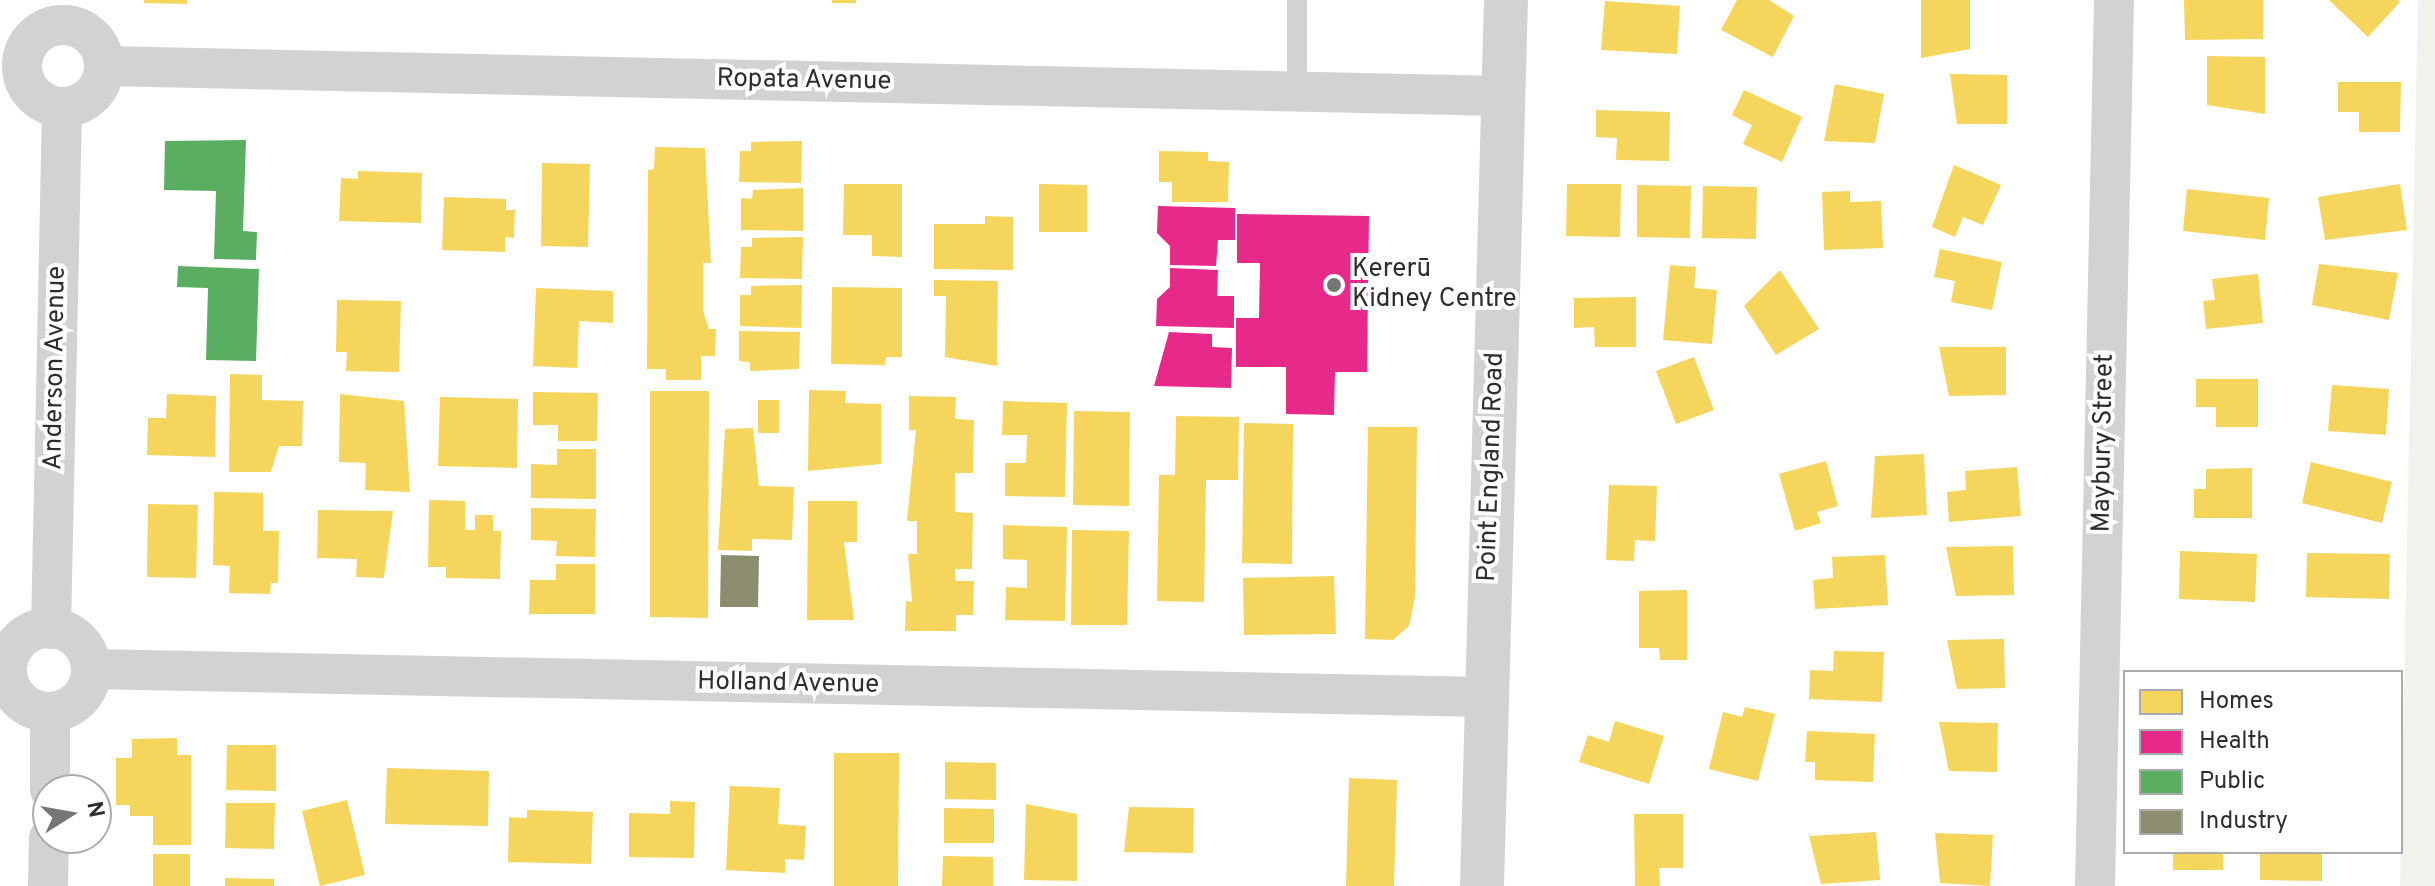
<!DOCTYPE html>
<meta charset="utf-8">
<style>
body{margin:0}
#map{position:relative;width:2435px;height:886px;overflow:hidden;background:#fff;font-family:Overpass,sans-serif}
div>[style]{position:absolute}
.green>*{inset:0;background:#f0f3ec}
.homes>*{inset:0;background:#f6d55c}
.health>*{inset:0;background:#e7298a}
.public>*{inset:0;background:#5aae61}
.industry>*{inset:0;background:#8c8c6e}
.service>*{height:20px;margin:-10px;padding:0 10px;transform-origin:10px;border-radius:10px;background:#d2d2d2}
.minor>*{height:40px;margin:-20px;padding:0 20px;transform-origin:20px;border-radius:20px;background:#d2d2d2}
.minor>.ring{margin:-20px;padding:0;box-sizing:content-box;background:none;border:40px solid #d2d2d2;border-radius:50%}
.tertiary>*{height:44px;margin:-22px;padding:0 22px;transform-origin:22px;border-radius:22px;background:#d2d2d2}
.dots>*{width:22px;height:22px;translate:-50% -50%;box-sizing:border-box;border:4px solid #fff;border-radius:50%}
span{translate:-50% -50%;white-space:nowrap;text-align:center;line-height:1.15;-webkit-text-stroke:8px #fff;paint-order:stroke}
.street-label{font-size:26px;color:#2d2d2d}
.poi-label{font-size:26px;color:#2d2d2d}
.left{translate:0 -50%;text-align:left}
.legend{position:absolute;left:2123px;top:670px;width:280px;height:184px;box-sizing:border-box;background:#fff;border:2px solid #ababab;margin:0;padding:10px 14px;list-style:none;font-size:24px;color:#2d2d2d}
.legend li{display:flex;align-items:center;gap:16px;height:40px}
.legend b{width:40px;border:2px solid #ababab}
.north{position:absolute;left:32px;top:774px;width:80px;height:80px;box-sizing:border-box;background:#fff;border:2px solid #ababab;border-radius:50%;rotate:79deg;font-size:22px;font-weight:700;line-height:32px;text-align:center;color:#2d2d2d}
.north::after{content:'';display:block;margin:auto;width:28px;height:36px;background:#767676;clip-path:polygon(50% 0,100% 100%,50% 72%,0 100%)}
</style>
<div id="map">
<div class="green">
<div style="clip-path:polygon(2418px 0,2435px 0,2435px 886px,2400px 886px)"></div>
</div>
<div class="homes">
<div style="clip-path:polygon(144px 0,187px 0,187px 4px,144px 3px)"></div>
<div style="clip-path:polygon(832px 0,856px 0,856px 3px,832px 3px)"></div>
<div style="clip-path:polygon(1737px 0,1769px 0,1794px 16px,1773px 57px,1721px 30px)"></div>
<div style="clip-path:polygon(1921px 0,1970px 0,1970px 49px,1921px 58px)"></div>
<div style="clip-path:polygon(2184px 0,2263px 0,2263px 39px,2185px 40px)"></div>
<div style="clip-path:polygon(2329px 0,2398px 0,2400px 2px,2368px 37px)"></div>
<div style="clip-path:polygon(1605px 1px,1680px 6px,1677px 54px,1601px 50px)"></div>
<div style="clip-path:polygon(2207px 56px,2265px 57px,2265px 114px,2207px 105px)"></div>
<div style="clip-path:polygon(1950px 74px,2007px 75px,2007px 124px,1957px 124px)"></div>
<div style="clip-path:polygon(2338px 82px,2401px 82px,2400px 132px,2359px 132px,2359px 112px,2338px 112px)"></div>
<div style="clip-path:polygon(1835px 84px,1884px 94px,1875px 143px,1824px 141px)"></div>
<div style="clip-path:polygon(1744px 90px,1802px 117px,1782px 162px,1743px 144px,1752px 125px,1732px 115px)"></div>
<div style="clip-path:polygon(1596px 110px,1670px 112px,1669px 161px,1616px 160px,1617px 138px,1596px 137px)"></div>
<div style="clip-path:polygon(802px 141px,801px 183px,739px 182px,740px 151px,751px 151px,751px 142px)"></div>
<div style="clip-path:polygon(655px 147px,705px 148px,711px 263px,703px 263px,703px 311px,709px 329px,716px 329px,715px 356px,701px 356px,701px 380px,666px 380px,666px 369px,647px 369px,648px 170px,654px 169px)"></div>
<div style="clip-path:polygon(1159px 151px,1208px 152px,1208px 161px,1229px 162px,1228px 202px,1172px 202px,1172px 182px,1159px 182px)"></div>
<div style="clip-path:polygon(542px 163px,590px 164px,588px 247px,541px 246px)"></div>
<div style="clip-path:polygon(1954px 165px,2001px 185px,1983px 225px,1963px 217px,1955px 237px,1932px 227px)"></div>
<div style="clip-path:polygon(358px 171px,422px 173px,421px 223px,339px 221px,341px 178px,358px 179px)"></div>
<div style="clip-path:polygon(844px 184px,902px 184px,902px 257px,872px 256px,872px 235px,843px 235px)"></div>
<div style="clip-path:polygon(1039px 184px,1087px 185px,1087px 232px,1039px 232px)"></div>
<div style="clip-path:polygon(1567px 184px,1621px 184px,1620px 237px,1566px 236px)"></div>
<div style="clip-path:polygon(2400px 184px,2407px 230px,2325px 240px,2318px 197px)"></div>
<div style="clip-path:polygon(1637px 185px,1691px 186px,1690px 238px,1637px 237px)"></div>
<div style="clip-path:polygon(1703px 186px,1757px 187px,1756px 239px,1702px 238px)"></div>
<div style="clip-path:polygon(803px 188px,803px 231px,741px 230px,741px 198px,752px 199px,753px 190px)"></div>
<div style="clip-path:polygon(2187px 189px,2269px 198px,2265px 240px,2183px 231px)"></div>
<div style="clip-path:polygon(1850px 191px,1850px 202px,1881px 201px,1883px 248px,1824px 250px,1822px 192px)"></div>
<div style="clip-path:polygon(444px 197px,506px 199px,506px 210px,515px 210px,514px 238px,505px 237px,505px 252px,442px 250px)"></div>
<div style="clip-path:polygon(985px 216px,1013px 217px,1013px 270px,934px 269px,934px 224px,985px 224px)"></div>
<div style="clip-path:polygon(803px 237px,802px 279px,740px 278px,741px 247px,752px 247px,752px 238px)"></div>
<div style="clip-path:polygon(1940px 249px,2002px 262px,1992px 310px,1951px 302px,1955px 281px,1934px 277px)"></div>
<div style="clip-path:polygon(2319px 264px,2398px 273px,2389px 320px,2312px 305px)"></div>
<div style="clip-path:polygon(1670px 265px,1696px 267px,1694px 288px,1717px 290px,1712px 344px,1663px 340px)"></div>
<div style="clip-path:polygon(1780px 270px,1819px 329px,1776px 355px,1744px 306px)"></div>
<div style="clip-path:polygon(2258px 274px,2263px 323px,2206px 329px,2203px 301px,2215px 300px,2212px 279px)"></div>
<div style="clip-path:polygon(934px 280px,998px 281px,997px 366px,945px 357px,946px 296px,934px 296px)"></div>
<div style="clip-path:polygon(802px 285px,801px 328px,740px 326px,740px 295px,751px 295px,751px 286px)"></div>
<div style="clip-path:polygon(832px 287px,902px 288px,902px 357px,886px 357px,885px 365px,831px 364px)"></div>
<div style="clip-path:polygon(536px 288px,613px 291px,613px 323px,579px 321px,577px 368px,533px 366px)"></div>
<div style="clip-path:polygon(1636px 297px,1636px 347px,1595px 347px,1594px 327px,1574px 328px,1574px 298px)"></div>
<div style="clip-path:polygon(337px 300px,401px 301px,399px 372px,346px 371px,347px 352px,336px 352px)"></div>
<div style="clip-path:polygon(739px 331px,800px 332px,799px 369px,750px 371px,750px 362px,739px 361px)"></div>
<div style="clip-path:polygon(1939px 347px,2006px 347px,2006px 395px,1949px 396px)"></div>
<div style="clip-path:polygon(1694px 357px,1714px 410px,1676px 424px,1656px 371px)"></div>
<div style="clip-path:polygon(230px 374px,262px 375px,262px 400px,303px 401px,302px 446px,279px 446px,271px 472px,229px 472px)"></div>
<div style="clip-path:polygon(2196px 379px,2258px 379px,2258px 427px,2216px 427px,2216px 407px,2196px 407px)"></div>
<div style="clip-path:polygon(2332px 385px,2389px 389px,2386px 435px,2328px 431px)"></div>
<div style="clip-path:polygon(809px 390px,846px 391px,845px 403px,881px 404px,881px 464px,808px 471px)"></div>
<div style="clip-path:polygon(650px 391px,709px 391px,708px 618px,650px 617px)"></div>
<div style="clip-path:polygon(533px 392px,598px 393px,597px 441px,558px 441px,558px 425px,533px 425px)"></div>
<div style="clip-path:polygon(167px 394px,216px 396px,215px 457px,147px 455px,148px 418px,166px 418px)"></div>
<div style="clip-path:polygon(340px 394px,404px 401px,410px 492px,365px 490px,366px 463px,339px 462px)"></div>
<div style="clip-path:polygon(909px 396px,956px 397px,955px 419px,974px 420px,973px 473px,955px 473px,955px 512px,973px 513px,972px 569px,955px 569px,955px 581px,974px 581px,973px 615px,956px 615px,956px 631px,905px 631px,906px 601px,912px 602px,908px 554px,917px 554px,917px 521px,907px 521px,916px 430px,909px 430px)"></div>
<div style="clip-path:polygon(440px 397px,518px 399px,517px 468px,438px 466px)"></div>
<div style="clip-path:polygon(758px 400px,779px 400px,779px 433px,758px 433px)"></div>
<div style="clip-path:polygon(1003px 401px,1067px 403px,1065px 497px,1005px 496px,1005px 463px,1026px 463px,1027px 435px,1002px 435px)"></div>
<div style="clip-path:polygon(1074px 411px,1130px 412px,1129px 506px,1073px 505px)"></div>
<div style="clip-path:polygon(1176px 416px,1239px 417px,1238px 480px,1206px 480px,1204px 602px,1157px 601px,1159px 475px,1175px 475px)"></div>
<div style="clip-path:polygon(1244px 423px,1293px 424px,1292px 564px,1242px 563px)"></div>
<div style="clip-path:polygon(1368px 427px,1417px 427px,1415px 597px,1409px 626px,1393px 640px,1365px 639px)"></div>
<div style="clip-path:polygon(753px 428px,759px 486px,794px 487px,792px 540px,752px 539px,752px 551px,718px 550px,725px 429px)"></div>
<div style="clip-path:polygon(557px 449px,596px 449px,596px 499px,531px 498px,531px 464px,557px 465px)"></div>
<div style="clip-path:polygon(1924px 454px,1927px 515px,1871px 518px,1875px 456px)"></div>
<div style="clip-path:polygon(1826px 461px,1838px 506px,1817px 512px,1821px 523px,1795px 531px,1779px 474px)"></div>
<div style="clip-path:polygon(2311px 462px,2392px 482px,2382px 523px,2302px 503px)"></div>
<div style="clip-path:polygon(2017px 467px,2021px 516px,1949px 522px,1947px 492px,1966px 490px,1965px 471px)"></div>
<div style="clip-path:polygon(2252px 468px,2252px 518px,2194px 518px,2194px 489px,2206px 489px,2206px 469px)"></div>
<div style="clip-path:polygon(1609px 485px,1657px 486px,1655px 541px,1635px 540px,1634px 561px,1606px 560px)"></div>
<div style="clip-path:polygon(214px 492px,263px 493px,263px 531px,279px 531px,278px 583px,271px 583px,270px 594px,229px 593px,230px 566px,213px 565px)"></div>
<div style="clip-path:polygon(429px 500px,465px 501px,465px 530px,475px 530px,475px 515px,493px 515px,493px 531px,501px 531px,500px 579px,446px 578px,446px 567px,428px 567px)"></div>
<div style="clip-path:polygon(808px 501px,857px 501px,857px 542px,844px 542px,854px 620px,807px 620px)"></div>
<div style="clip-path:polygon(148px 504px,198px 505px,196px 578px,147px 577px)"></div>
<div style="clip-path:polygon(531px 508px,596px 509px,595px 557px,556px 556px,557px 541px,531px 540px)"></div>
<div style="clip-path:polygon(318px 510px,393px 511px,384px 578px,356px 577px,357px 559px,317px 558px)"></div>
<div style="clip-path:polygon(1003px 525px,1067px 527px,1065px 621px,1005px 620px,1006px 587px,1027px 588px,1027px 560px,1003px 559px)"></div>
<div style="clip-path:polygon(1072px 530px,1129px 531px,1127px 625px,1071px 625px)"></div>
<div style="clip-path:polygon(2013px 546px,2014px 595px,1956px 596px,1946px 547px)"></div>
<div style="clip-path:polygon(2180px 551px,2257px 554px,2255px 602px,2179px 599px)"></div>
<div style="clip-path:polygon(2307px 553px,2390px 554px,2389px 599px,2306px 597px)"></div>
<div style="clip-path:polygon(1885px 555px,1888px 605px,1815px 609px,1813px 580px,1833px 578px,1832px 557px)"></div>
<div style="clip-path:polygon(556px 564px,595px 564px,595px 614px,529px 614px,530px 580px,556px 580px)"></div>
<div style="clip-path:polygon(1334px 576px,1336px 634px,1244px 635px,1243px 578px)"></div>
<div style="clip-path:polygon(1687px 590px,1687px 660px,1660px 660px,1659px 648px,1639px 648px,1639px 591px)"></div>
<div style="clip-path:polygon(2004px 639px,2005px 688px,1957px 689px,1947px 640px)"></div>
<div style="clip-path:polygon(1834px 651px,1884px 652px,1882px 702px,1809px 699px,1810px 670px,1833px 671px)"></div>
<div style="clip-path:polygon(1745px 707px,1775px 714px,1758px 781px,1709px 769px,1723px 712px,1742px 717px)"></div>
<div style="clip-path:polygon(1615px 721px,1664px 736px,1649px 784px,1579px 762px,1588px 735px,1609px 742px)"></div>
<div style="clip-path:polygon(1939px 722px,1998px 723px,1997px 772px,1949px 771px)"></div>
<div style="clip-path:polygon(1807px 731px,1875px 734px,1873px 782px,1815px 780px,1815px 762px,1805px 762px)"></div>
<div style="clip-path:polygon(177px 738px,177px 755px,191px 755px,191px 845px,153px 845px,153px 816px,130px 816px,130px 805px,116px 805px,116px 758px,132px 758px,132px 739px)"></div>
<div style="clip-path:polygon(227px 745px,276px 745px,276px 791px,226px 790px)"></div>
<div style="clip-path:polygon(834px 753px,899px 753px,898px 886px,834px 886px)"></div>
<div style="clip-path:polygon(945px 762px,996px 763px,996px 800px,945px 799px)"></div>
<div style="clip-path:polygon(387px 768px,489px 771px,488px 826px,385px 824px)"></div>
<div style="clip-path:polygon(1349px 778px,1397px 780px,1394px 886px,1346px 886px)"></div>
<div style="clip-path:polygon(730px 786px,780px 788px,778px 824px,806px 826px,804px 860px,785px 859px,785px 873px,726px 870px)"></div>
<div style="clip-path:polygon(347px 800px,365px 875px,320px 886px,302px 811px)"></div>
<div style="clip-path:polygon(670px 801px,695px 802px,694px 858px,629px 857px,629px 813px,670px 814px)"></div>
<div style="clip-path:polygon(226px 803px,275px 803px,274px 849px,225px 848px)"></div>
<div style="clip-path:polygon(1026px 804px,1077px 814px,1077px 881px,1024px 880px)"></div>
<div style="clip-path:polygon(1129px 807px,1194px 808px,1193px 853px,1124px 852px)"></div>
<div style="clip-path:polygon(944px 808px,994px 809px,994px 843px,944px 843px)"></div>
<div style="clip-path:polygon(527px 810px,593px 812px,591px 864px,508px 862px,509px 817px,527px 818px)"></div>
<div style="clip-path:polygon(1634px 814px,1683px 814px,1683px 868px,1659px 868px,1660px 886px,1635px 886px)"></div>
<div style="clip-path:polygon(1876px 832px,1880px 880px,1821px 884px,1809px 836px)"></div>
<div style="clip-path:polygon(1935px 833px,1993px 835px,1990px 886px,1940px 883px)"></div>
<div style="clip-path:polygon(2173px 852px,2223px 852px,2223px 870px,2173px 870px)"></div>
<div style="clip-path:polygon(2260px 852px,2322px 852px,2322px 881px,2260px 880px)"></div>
<div style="clip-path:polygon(153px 854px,190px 854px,190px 886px,153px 886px)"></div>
<div style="clip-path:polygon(943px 856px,993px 857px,993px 886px,942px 886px)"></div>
<div style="clip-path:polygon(225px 878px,274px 879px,274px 886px,225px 886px)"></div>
</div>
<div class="health">
<div style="clip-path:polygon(1158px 206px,1235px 208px,1235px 240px,1218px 240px,1216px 266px,1170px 265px,1170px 246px,1157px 233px)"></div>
<div style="clip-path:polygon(1237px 214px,1369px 216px,1367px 372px,1335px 372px,1334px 415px,1286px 414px,1286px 367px,1236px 367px,1236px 318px,1259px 318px,1260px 263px,1237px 263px)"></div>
<div style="clip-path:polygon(1170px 268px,1218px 270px,1217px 296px,1234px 296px,1234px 328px,1156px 326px,1157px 299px,1170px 287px)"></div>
<div style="clip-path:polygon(1169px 332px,1212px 334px,1212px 347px,1232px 348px,1231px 388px,1154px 386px)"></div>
</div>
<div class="public">
<div style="clip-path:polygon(246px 140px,243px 231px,257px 232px,256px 260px,214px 259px,216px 191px,164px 190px,165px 141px)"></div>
<div style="clip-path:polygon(178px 266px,259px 269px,256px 361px,206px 360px,208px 288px,177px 287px)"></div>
</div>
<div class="industry">
<div style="clip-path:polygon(721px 555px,759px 556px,758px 607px,720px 607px)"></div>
</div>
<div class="service">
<div style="left:1297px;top:0;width:92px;rotate:90deg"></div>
</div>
<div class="minor">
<div class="ring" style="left:22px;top:25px;width:42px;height:42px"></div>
<div style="left:104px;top:66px;width:1399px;rotate:1.23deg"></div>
<div class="ring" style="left:7px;top:628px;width:44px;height:44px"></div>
<div style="left:51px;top:629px;width:522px;rotate:-88.79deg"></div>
<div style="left:91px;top:669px;width:1394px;rotate:1.15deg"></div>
<div style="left:50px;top:790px;width:77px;rotate:-90deg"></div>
<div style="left:48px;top:886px;width:48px;rotate:-88.8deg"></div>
<div style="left:2095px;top:886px;width:886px;rotate:-88.77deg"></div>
</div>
<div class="tertiary">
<div style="left:1482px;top:886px;width:886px;rotate:-88.45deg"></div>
</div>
<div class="dots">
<div style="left:1334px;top:285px;background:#767676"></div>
</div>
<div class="street-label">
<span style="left:804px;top:81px;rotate:1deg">Ropata Avenue</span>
<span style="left:56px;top:368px;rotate:-89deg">Anderson Avenue</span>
<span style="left:2104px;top:443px;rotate:-89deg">Maybury Street</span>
<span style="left:1492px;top:467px;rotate:-88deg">Point England Road</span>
<span style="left:788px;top:684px;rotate:1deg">Holland Avenue</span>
</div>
<div class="poi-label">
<span class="left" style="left:1352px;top:285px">Kererū<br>Kidney Centre</span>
</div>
<ul class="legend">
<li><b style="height:22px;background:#f6d55c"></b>Homes</li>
<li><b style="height:22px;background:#e7298a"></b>Health</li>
<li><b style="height:22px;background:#5aae61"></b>Public</li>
<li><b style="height:22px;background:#8c8c6e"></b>Industry</li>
</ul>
<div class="north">N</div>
</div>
